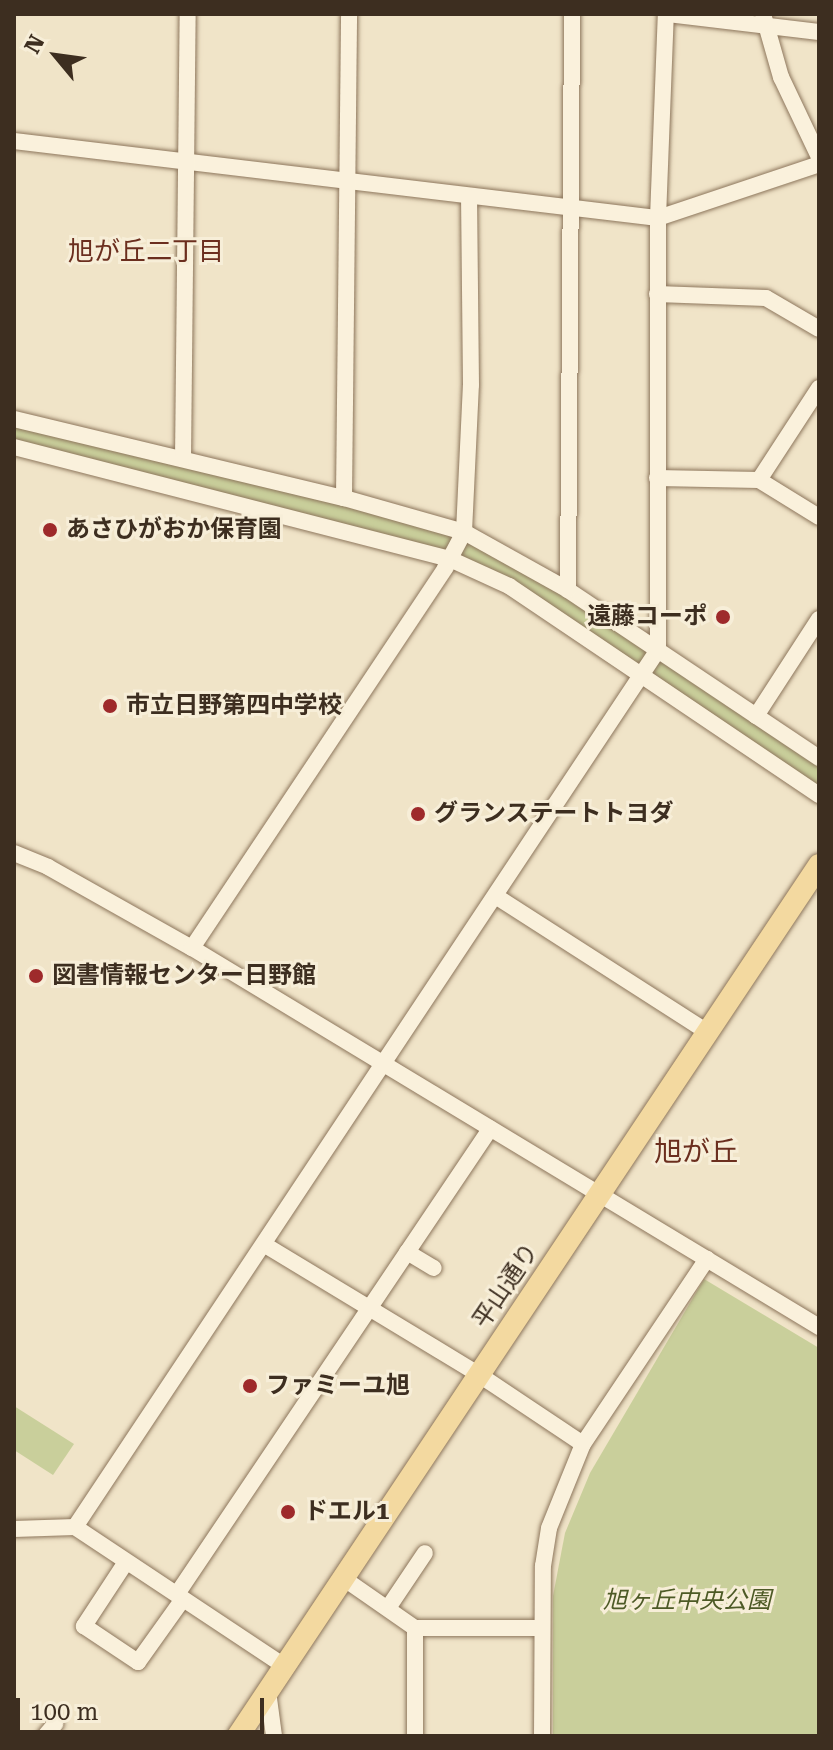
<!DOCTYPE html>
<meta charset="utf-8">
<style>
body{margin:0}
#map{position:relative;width:833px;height:1750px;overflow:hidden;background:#f0e4c8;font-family:"Roboto Serif","Noto Sans JP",serif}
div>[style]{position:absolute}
.green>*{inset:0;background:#c9cf9b}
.roads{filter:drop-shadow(0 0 2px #8d765c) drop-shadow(0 0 2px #8d765c)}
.minor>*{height:16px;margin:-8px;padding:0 8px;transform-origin:8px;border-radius:8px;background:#faf1dc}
.major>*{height:22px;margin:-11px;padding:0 11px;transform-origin:11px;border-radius:11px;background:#f3d9a0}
.dots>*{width:22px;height:22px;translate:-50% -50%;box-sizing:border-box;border:4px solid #f7eed8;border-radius:50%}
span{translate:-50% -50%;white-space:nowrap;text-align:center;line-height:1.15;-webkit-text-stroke:6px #f7eed8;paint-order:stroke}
.poi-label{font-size:24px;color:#3d2e20;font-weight:700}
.left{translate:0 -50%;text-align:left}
.right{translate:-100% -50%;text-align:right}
.street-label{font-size:24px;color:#3d2e20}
.park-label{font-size:24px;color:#4d5a26;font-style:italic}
.neighbourhood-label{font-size:26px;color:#6b2e1e}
.quarter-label{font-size:28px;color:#6b2e1e}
.frame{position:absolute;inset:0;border:16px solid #3d2e20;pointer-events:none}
.north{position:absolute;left:16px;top:16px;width:80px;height:80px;-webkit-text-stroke:6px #f7eed8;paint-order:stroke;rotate:299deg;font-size:22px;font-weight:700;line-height:32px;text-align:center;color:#3d2e20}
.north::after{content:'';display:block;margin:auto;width:28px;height:36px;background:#3d2e20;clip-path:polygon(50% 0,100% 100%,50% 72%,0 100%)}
.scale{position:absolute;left:16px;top:1698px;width:248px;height:36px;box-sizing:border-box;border:4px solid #3d2e20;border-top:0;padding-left:10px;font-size:24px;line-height:28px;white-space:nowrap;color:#3d2e20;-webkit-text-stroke:6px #f7eed8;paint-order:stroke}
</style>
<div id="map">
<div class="green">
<div style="clip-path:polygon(14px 419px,464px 532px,819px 758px,819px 795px,644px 675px,450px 559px,14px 447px)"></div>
<div style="clip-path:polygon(704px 1279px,819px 1348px,819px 1736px,553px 1736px,553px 1596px,565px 1533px,590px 1473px)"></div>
<div style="clip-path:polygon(14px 1406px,74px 1444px,53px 1475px,14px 1450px)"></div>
</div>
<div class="roads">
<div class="minor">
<div style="left:668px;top:14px;width:152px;rotate:6.8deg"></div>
<div style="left:763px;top:14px;width:66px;rotate:74.1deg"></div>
<div style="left:781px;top:77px;width:89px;rotate:64.6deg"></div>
<div style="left:14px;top:141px;width:649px;rotate:6.82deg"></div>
<div style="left:658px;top:218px;width:170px;rotate:-18.5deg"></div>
<div style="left:657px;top:294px;width:109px;rotate:2.1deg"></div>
<div style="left:766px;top:298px;width:61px;rotate:30.3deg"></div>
<div style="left:14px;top:419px;width:339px;rotate:13.5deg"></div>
<div style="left:344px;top:498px;width:125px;rotate:15.8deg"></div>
<div style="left:464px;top:532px;width:119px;rotate:29.1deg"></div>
<div style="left:568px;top:590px;width:302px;rotate:33.8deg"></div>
<div style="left:14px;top:447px;width:450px;rotate:14.4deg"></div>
<div style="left:450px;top:559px;width:65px;rotate:24.6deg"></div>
<div style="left:509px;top:586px;width:374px;rotate:34deg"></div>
<div style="left:183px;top:459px;width:445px;rotate:-89.4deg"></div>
<div style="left:657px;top:478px;width:102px;rotate:1.1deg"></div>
<div style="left:759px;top:480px;width:70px;rotate:31.7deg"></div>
<div style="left:759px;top:480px;width:110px;rotate:-56.9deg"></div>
<div style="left:344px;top:498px;width:484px;rotate:-89.4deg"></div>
<div style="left:568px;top:590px;width:576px;rotate:-89.6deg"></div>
<div style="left:756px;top:716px;width:116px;rotate:-57deg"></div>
<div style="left:14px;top:853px;width:37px;rotate:22deg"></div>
<div style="left:48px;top:867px;width:165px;rotate:29.4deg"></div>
<div style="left:192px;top:948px;width:733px;rotate:31.15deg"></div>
<div style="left:497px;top:897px;width:250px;rotate:32.7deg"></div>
<div style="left:192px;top:948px;width:457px;rotate:-56.3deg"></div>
<div style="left:445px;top:568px;width:41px;rotate:-62.2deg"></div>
<div style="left:464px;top:532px;width:147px;rotate:-87.3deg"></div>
<div style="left:471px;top:385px;width:187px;rotate:-90.6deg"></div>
<div style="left:265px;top:1245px;width:249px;rotate:31.2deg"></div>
<div style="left:478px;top:1374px;width:126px;rotate:33.7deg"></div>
<div style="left:407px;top:1252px;width:31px;rotate:31deg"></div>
<div style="left:75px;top:1527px;width:1053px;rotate:-56.39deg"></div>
<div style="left:658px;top:650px;width:432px;rotate:-90deg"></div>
<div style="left:658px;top:218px;width:204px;rotate:-87.8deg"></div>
<div style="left:14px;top:1529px;width:61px;rotate:-1.9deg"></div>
<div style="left:75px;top:1527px;width:251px;rotate:33.6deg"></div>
<div style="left:126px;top:1562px;width:77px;rotate:123.3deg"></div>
<div style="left:84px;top:1626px;width:65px;rotate:33.7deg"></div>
<div style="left:138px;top:1662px;width:77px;rotate:-54.5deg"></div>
<div style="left:343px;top:1578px;width:88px;rotate:34.8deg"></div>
<div style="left:415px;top:1628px;width:127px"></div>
<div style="left:177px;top:1594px;width:561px;rotate:-56.05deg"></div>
<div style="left:388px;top:1608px;width:66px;rotate:-56.1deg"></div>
<div style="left:268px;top:1691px;width:45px;rotate:82.4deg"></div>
<div style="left:45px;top:1736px;width:16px;rotate:-50deg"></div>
<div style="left:415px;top:1736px;width:108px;rotate:-90deg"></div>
<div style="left:542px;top:1736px;width:170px;rotate:-89.7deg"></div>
<div style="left:543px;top:1566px;width:38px;rotate:-81deg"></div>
<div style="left:549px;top:1528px;width:91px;rotate:-68deg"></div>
<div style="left:583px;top:1444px;width:223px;rotate:-56.2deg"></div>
</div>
<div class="major">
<div style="left:238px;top:1736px;width:1047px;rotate:-56.29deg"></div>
</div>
</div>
<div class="dots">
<div style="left:50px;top:530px;background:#9e2a2b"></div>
<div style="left:723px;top:617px;background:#9e2a2b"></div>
<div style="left:110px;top:706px;background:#9e2a2b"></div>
<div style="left:418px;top:814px;background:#9e2a2b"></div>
<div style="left:36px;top:976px;background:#9e2a2b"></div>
<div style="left:250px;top:1386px;background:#9e2a2b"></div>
<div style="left:288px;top:1512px;background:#9e2a2b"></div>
</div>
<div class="poi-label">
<span class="left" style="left:66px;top:530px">あさひがおか保育園</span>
<span class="right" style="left:707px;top:617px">遠藤コーポ</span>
<span class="left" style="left:126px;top:706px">市立日野第四中学校</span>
<span class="left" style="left:434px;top:814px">グランステートトヨダ</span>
<span class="left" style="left:52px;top:976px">図書情報センター日野館</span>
<span class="left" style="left:266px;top:1386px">ファミーユ旭</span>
<span class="left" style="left:304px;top:1512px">ドエル1</span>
</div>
<div class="street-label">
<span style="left:506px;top:1286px;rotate:-56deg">平山通り</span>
</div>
<div class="park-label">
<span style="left:687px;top:1601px">旭ヶ丘中央公園</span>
</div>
<div class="neighbourhood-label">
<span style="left:146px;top:252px">旭が丘二丁目</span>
</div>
<div class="quarter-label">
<span style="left:696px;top:1152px">旭が丘</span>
</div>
<div class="frame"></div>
<div class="north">N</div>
<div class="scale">100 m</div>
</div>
